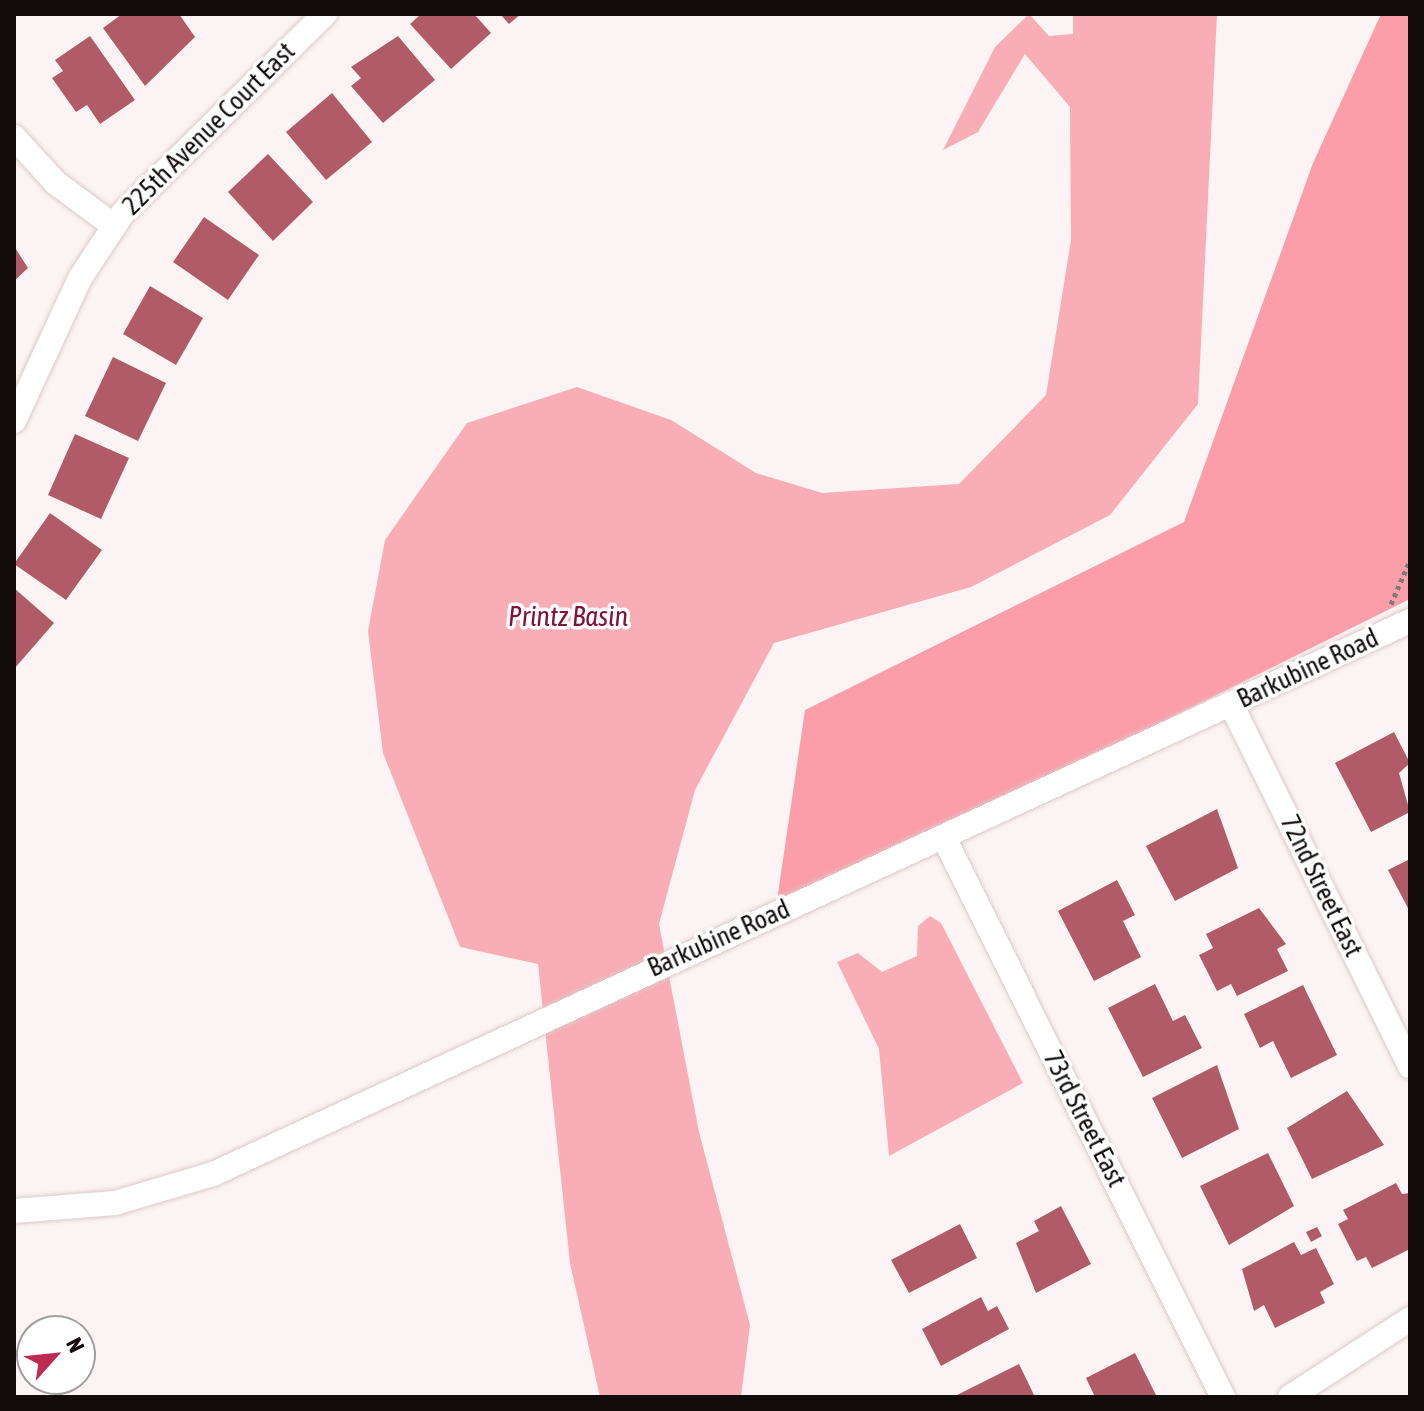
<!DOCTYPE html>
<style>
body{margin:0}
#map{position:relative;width:1424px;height:1411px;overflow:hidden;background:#fcf4f4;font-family:"Asap Condensed",sans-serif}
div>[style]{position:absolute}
.forest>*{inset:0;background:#fc9eaa}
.water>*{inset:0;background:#f9adb6}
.building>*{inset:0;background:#b25b68}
.path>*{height:5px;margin-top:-2.5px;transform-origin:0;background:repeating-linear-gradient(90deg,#807879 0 4px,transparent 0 8px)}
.roads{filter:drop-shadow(0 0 2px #ddc9ca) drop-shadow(0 0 2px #ddc9ca)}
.street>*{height:24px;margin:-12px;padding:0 12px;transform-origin:12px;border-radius:12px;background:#fff}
span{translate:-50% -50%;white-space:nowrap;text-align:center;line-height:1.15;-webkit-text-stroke:7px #fff;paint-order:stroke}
.street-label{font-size:26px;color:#130c0d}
.water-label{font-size:28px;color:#811432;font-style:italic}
.frame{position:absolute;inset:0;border:16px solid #130c0d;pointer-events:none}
.north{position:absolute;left:16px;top:1315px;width:80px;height:80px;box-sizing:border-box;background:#fff;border:2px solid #a19e9e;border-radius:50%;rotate:63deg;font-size:22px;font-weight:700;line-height:32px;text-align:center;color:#130c0d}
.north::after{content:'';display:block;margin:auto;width:28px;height:36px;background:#bd2c50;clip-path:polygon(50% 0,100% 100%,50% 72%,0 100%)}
</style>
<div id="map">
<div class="forest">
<div style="clip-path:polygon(1381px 14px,1410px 14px,1410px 599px,775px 914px,805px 710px,1184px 522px,1313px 163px)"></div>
</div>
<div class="water">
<div style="clip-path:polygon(1029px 14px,1049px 36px,1073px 34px,1073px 14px,1217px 14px,1198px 404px,1110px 515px,971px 587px,774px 643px,695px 790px,659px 924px,699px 1132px,750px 1325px,741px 1397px,600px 1397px,570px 1263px,538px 964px,460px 947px,383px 753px,368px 631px,385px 540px,467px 423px,577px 387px,671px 420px,756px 473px,822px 493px,959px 484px,1046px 395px,1071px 240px,1070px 107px,1025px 54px,978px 132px,943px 150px,995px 47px)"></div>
<div style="clip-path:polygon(930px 916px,941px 923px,1023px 1083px,889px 1156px,879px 1049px,837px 962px,858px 953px,882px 972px,917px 956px,918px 926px)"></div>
</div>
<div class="building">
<div style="clip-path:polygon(122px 14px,179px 14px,195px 37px,145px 86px,103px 28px)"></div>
<div style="clip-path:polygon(421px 14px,474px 14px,491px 33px,451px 69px,410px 24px)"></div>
<div style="clip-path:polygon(500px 14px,521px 14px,509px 24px)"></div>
<div style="clip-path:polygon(90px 36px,135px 100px,100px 124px,87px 105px,76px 112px,52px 78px,63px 71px,55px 60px)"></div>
<div style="clip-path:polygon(398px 36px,435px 80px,383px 123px,351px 86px,361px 78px,351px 67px)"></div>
<div style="clip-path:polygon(332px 93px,372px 142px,326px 180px,286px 132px)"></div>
<div style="clip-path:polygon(268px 154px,313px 202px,273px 241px,228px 192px)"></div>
<div style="clip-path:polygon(204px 217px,259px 255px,228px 300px,173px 262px)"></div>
<div style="clip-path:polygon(14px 246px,28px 268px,14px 281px)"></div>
<div style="clip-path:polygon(150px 286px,203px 318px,176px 365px,123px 334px)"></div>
<div style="clip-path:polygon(113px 357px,166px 383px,138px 441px,85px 416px)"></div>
<div style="clip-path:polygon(75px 434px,129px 458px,101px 519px,48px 495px)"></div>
<div style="clip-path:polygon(50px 513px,102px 550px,66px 600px,14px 564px)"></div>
<div style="clip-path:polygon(14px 588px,54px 623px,14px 669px)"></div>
<div style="clip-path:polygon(1394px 732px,1410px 763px,1399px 773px,1410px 812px,1371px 832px,1335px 763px)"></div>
<div style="clip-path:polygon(1217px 809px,1238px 868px,1175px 901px,1146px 846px)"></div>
<div style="clip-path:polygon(1410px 859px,1410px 912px,1388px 870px)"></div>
<div style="clip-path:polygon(1117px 880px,1135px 915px,1123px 921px,1141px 957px,1094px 981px,1058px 911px)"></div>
<div style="clip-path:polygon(1259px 908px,1286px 944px,1277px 949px,1288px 971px,1237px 996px,1231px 984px,1217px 991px,1199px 955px,1213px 948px,1206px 934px)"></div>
<div style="clip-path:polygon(1155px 984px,1173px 1021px,1185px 1015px,1202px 1048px,1143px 1077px,1108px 1008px)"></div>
<div style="clip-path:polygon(1303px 985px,1337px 1055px,1291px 1078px,1273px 1041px,1260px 1048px,1244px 1014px)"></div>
<div style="clip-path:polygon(1217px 1065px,1239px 1129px,1182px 1158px,1152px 1098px)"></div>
<div style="clip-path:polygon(1347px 1091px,1384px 1145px,1312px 1179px,1287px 1128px)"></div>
<div style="clip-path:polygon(1268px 1153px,1294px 1206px,1229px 1245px,1200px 1186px)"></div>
<div style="clip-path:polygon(1396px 1183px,1402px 1194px,1410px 1193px,1410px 1249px,1372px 1268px,1366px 1257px,1357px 1261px,1338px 1224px,1348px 1219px,1343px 1210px)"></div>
<div style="clip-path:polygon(1061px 1206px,1091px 1264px,1036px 1293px,1016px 1243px,1039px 1231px,1034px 1221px)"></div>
<div style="clip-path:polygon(960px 1224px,977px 1258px,909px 1293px,891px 1260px)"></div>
<div style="clip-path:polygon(1317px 1227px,1322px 1236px,1311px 1242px,1306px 1232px)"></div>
<div style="clip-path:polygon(1294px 1242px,1301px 1255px,1316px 1248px,1334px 1284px,1320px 1292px,1325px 1303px,1275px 1328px,1264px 1305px,1254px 1311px,1242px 1269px)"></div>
<div style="clip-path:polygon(981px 1297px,988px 1311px,997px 1306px,1009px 1329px,941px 1366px,922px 1329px)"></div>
<div style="clip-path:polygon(1135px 1353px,1157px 1397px,1095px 1397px,1086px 1378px)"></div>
<div style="clip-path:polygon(1019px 1364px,1035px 1397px,953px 1397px)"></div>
</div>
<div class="path">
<div style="left:1391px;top:604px;width:48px;rotate:-66.6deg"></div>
</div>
<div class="roads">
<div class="street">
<div style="left:14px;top:137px;width:62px;rotate:47.6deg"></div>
<div style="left:56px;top:183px;width:72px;rotate:36.6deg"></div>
<div style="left:14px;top:421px;width:157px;rotate:-65.2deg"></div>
<div style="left:80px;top:278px;width:78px;rotate:-56.5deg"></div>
<div style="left:123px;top:213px;width:284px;rotate:-44.6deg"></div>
<div style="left:1232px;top:706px;width:402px;rotate:63.7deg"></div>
<div style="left:945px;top:840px;width:623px;rotate:63.48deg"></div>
<div style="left:14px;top:1211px;width:101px;rotate:-4.5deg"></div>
<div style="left:115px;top:1203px;width:102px;rotate:-16.5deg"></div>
<div style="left:213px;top:1174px;width:1319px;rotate:-24.8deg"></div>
<div style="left:1290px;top:1397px;width:143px;rotate:-33deg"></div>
</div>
</div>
<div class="street-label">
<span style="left:209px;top:129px;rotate:-45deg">225th Avenue Court East</span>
<span style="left:1308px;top:669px;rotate:-25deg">Barkubine Road</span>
<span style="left:1321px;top:886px;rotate:64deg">72nd Street East</span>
<span style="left:719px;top:939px;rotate:-24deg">Barkubine Road</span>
<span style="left:1084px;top:1119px;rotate:63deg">73rd Street East</span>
</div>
<div class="water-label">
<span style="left:568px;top:616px">Printz Basin</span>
</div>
<div class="frame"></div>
<div class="north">N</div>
</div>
